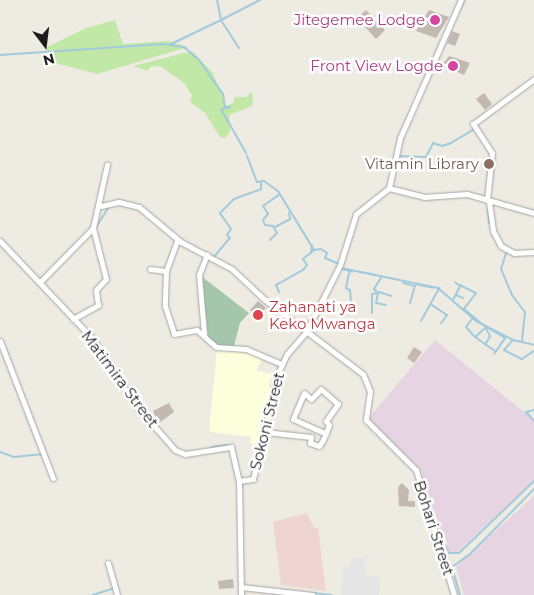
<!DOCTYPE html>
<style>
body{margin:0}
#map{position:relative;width:534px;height:595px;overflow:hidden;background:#eeebe2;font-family:Montserrat,sans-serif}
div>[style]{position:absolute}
.commercial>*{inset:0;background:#efd5d1}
.industrial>*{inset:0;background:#e7d4e2}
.education>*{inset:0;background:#fcffdb}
.grass>*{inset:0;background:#c2e8a8}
.cemetery>*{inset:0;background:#a4c7ac}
.parking>*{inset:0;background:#e5e5e5}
.stream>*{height:2px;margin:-1px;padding:0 1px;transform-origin:1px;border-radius:1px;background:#a3cadc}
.building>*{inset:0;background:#c2bab2}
.roads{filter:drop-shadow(0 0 1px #a4a4a4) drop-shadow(0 0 1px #a4a4a4)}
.minor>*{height:5px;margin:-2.5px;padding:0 2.5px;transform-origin:2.5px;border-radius:2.5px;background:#fff}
.dots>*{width:14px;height:14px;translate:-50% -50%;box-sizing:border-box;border:2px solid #fff;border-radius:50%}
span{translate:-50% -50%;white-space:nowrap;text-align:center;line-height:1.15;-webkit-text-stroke:5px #fff;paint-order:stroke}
.hotel-label{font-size:15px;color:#b23c85}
.right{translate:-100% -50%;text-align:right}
.education-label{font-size:15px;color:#785e54}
.health-label{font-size:15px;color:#be3a42}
.left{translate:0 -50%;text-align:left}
.street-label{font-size:15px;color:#1d1d1d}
.north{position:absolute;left:20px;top:20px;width:50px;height:50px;-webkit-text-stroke:4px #fff;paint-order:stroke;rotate:165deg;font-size:14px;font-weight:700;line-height:20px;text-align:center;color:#1d1d1d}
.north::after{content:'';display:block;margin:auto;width:18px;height:22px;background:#1d1d1d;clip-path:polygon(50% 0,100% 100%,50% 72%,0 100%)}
</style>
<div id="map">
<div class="commercial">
<div style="clip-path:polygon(307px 513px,314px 528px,318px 528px,326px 591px,281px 585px,273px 522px)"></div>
</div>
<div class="industrial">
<div style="clip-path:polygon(435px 340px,534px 420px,534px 481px,455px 554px,448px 551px,421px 470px,367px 420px)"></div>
<div style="clip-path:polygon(534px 496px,534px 595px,464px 595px,456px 566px)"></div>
</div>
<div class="education">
<div style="clip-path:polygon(217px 348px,264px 356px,256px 370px,271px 374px,269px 387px,275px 389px,262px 446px,251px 444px,251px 437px,209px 432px)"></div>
</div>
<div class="grass">
<div style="clip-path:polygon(115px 20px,123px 44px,168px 41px,188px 47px,97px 74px,51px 62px,45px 48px,86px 28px)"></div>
<div style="clip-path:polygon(192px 51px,213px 73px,226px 106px,233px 103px,235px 97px,246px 97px,251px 92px,253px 96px,252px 106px,229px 115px,230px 132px,225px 138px,220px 137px,205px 113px,190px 102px,192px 95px,184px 83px,160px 66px,150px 67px,148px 71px,133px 66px)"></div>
</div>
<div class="cemetery">
<div style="clip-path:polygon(201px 276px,249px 313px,240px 323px,234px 346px,218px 346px,209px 341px)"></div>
</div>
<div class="parking">
<div style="clip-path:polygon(351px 558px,364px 558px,366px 575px,380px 577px,379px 595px,342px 595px,343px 566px,349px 566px)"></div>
</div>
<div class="stream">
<div style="left:459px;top:12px;width:13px;rotate:-67deg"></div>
<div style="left:171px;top:44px;width:55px;rotate:-25.6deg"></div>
<div style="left:221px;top:20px;width:20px;rotate:-101deg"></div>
<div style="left:239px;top:48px;width:33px;rotate:-123deg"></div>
<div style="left:221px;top:20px;width:44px;rotate:-27.1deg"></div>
<div style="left:0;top:55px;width:163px;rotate:-3.9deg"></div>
<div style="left:163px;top:44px;width:21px;rotate:8deg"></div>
<div style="left:184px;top:47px;width:20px;rotate:41deg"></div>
<div style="left:199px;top:60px;width:42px;rotate:54.8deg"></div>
<div style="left:223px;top:94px;width:14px;rotate:82deg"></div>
<div style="left:225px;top:108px;width:5px;rotate:-11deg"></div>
<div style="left:230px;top:107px;width:9px;rotate:167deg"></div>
<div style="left:221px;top:109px;width:51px;rotate:60.4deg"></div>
<div style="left:401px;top:144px;width:13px;rotate:-72deg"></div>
<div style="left:247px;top:156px;width:28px;rotate:69deg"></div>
<div style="left:257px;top:182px;width:7px;rotate:-8deg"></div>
<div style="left:264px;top:181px;width:17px;rotate:36deg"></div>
<div style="left:278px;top:191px;width:69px;rotate:58.6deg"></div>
<div style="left:314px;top:250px;width:7px;rotate:-8deg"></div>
<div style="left:321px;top:249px;width:7px;rotate:34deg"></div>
<div style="left:327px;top:253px;width:5px;rotate:112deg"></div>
<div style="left:325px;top:258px;width:15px;rotate:23deg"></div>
<div style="left:398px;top:156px;width:28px;rotate:2deg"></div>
<div style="left:426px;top:157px;width:16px;rotate:-63deg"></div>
<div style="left:433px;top:143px;width:9px;rotate:18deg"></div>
<div style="left:442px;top:146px;width:9px;rotate:-18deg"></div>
<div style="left:451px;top:143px;width:27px;rotate:-31deg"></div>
<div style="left:492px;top:177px;width:17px;rotate:-83deg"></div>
<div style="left:488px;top:211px;width:12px;rotate:85deg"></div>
<div style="left:275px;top:227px;width:17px;rotate:-28deg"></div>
<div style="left:290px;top:219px;width:6px;rotate:-99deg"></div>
<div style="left:95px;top:229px;width:28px;rotate:-58deg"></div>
<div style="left:277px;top:233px;width:8px;rotate:-120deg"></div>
<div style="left:273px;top:226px;width:8px;rotate:-173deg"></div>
<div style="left:265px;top:225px;width:5px;rotate:-112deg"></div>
<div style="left:263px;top:220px;width:8px;rotate:-50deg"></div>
<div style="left:268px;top:214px;width:9px;rotate:-122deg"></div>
<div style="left:263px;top:206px;width:19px;rotate:-35deg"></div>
<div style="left:270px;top:240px;width:10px;rotate:-45deg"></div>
<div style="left:311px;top:253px;width:8px;rotate:-83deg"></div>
<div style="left:506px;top:253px;width:17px;rotate:107deg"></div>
<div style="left:501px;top:269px;width:28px;rotate:67deg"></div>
<div style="left:512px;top:295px;width:21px;rotate:53deg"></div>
<div style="left:525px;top:312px;width:29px;rotate:96deg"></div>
<div style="left:213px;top:258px;width:26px;rotate:-50deg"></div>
<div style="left:230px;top:238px;width:4px;rotate:-135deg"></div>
<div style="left:227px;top:235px;width:7px;rotate:-56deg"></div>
<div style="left:231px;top:229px;width:19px;rotate:-125deg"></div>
<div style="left:220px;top:213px;width:20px;rotate:-45deg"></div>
<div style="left:234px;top:199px;width:29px;rotate:-20deg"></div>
<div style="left:261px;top:189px;width:7px;rotate:-90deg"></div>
<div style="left:341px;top:268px;width:99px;rotate:11.7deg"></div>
<div style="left:438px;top:288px;width:50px;rotate:41deg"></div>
<div style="left:476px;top:321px;width:42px;rotate:27.2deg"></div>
<div style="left:513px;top:340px;width:22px;rotate:13deg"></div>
<div style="left:343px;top:269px;width:9px;rotate:18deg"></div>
<div style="left:360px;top:272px;width:12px;rotate:9deg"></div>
<div style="left:349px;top:273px;width:15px;rotate:101deg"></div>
<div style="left:346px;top:288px;width:4px;rotate:27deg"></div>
<div style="left:350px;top:290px;width:13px;rotate:86deg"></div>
<div style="left:403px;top:283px;width:12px;rotate:14deg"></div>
<div style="left:416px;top:284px;width:17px;rotate:13deg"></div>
<div style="left:460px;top:285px;width:18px;rotate:27deg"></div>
<div style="left:476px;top:293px;width:20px;rotate:127deg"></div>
<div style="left:279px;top:292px;width:8px;rotate:-113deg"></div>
<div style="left:276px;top:285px;width:31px;rotate:-29deg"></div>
<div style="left:303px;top:270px;width:6px;rotate:-51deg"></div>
<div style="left:307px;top:265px;width:7px;rotate:-124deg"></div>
<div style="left:303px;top:259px;width:14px;rotate:-39deg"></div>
<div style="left:379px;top:292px;width:13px;rotate:18deg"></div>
<div style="left:378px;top:293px;width:10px;rotate:101deg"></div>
<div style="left:376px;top:303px;width:10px;rotate:11deg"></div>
<div style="left:456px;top:295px;width:8px;rotate:23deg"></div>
<div style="left:453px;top:300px;width:16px;rotate:-63deg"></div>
<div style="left:460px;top:286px;width:6px;rotate:-141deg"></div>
<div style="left:410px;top:303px;width:18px;rotate:-74deg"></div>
<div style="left:432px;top:305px;width:18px;rotate:34deg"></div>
<div style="left:447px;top:315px;width:10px;rotate:127deg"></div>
<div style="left:464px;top:309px;width:23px;rotate:40deg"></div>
<div style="left:372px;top:313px;width:19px;rotate:-90deg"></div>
<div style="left:372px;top:294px;width:6px;rotate:-9deg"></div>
<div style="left:378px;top:293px;width:6px;rotate:-135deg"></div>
<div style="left:374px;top:289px;width:15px;rotate:-58deg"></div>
<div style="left:472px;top:319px;width:10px;rotate:127deg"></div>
<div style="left:466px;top:327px;width:13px;rotate:48deg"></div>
<div style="left:421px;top:321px;width:38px;rotate:-61deg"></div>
<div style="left:484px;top:325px;width:13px;rotate:61deg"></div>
<div style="left:490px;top:336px;width:10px;rotate:119deg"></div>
<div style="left:486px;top:327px;width:22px;rotate:30deg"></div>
<div style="left:484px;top:329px;width:12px;rotate:138deg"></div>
<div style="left:475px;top:337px;width:24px;rotate:35deg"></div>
<div style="left:310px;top:330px;width:21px;rotate:-65deg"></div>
<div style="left:513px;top:340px;width:13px;rotate:132deg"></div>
<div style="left:504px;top:350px;width:20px;rotate:27deg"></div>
<div style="left:522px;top:359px;width:14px;rotate:-34deg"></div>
<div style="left:494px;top:354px;width:19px;rotate:-55deg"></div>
<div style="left:534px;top:410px;width:8px;rotate:166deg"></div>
<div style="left:526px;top:412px;width:12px;rotate:48deg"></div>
<div style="left:212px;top:447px;width:15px;rotate:-8deg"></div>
<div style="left:0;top:452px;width:15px;rotate:20deg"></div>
<div style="left:14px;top:457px;width:29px;rotate:-6deg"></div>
<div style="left:241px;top:490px;width:7px;rotate:-74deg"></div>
<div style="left:443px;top:542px;width:13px;rotate:61deg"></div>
<div style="left:449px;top:553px;width:10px"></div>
<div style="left:459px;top:553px;width:104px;rotate:-43.8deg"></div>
<div style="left:314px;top:593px;width:18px;rotate:6deg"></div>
<div style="left:93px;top:595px;width:22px;rotate:-18deg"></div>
<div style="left:460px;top:595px;width:29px;rotate:-106deg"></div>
<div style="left:452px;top:567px;width:22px;rotate:-36deg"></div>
<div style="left:470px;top:554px;width:91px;rotate:-45.4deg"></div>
</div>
<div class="building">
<div style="clip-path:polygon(366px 10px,385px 30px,376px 39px,357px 18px)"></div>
<div style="clip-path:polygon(429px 10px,449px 17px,436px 38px,416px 31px)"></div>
<div style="clip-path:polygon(452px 31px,460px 34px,455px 46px,447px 43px)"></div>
<div style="clip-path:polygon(449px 56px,470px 63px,464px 75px,442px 65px)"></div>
<div style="clip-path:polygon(484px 93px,492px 104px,485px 110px,476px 99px)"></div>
<div style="clip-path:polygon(258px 301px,266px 308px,258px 317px,250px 310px)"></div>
<div style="clip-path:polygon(414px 347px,422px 352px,414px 363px,407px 358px)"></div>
<div style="clip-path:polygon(169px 403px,174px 412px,158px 424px,153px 411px)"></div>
<div style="clip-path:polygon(402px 483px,409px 490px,408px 501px,415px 501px,415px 507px,399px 506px,398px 487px)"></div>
<div style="clip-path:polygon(233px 579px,234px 588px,219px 589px,218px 581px)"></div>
</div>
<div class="roads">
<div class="minor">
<div style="left:389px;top:188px;width:36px;rotate:14deg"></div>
<div style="left:424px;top:197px;width:43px;rotate:-4deg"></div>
<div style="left:467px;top:194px;width:70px;rotate:15.8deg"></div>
<div style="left:487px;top:200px;width:47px;rotate:-83.9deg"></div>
<div style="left:492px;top:153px;width:35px;rotate:-123deg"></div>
<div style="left:473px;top:124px;width:76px;rotate:-36.4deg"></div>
<div style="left:489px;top:202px;width:29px;rotate:82deg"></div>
<div style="left:493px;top:231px;width:17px;rotate:62deg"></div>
<div style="left:501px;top:246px;width:15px;rotate:28deg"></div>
<div style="left:514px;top:253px;width:20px;rotate:-3deg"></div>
<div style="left:101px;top:206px;width:18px;rotate:-13deg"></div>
<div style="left:119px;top:202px;width:21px;rotate:14deg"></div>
<div style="left:139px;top:207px;width:55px;rotate:39.8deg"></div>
<div style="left:181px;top:242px;width:58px;rotate:27.9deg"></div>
<div style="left:232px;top:269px;width:45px;rotate:43.2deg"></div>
<div style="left:265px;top:300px;width:123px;rotate:37.1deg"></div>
<div style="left:363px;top:374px;width:18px;rotate:68deg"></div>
<div style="left:370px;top:391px;width:29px;rotate:98deg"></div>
<div style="left:366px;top:420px;width:71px;rotate:45deg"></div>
<div style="left:416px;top:470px;width:131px;rotate:73.1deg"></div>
<div style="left:0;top:241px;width:135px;rotate:46.5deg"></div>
<div style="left:93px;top:339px;width:76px;rotate:57.4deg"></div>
<div style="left:134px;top:403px;width:62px;rotate:48.9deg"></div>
<div style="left:175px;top:450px;width:11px;rotate:22deg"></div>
<div style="left:185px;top:454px;width:47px;rotate:-8.7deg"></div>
<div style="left:231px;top:447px;width:35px;rotate:77deg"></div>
<div style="left:150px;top:269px;width:16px;rotate:7deg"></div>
<div style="left:166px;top:271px;width:35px;rotate:92deg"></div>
<div style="left:165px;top:306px;width:29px;rotate:72deg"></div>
<div style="left:174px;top:334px;width:23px;rotate:-10deg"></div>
<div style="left:197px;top:330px;width:25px;rotate:42deg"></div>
<div style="left:216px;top:347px;width:30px;rotate:4deg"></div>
<div style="left:246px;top:349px;width:39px;rotate:23deg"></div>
<div style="left:166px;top:271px;width:33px;rotate:-70deg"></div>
<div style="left:40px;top:282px;width:76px;rotate:-45.5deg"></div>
<div style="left:93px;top:228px;width:65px;rotate:-77.5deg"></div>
<div style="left:73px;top:319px;width:29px;rotate:-29deg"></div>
<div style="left:98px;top:305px;width:15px;rotate:-98deg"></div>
<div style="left:96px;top:290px;width:15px;rotate:-48deg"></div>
<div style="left:106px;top:279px;width:53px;rotate:-104.3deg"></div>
<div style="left:204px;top:334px;width:59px;rotate:-94.8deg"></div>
<div style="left:199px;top:275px;width:22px;rotate:-69deg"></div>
<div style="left:0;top:341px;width:147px;rotate:68.9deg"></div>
<div style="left:265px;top:432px;width:46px;rotate:6.2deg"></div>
<div style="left:311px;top:437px;width:6px;rotate:99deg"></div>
<div style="left:310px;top:443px;width:9px;rotate:18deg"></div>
<div style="left:319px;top:446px;width:7px;rotate:-56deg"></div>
<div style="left:323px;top:440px;width:16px;rotate:-68deg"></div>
<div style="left:329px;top:425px;width:5px;rotate:-127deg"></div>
<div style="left:326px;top:421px;width:21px;rotate:-55deg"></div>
<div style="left:338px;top:404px;width:23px;rotate:-139deg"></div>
<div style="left:321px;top:389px;width:14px;rotate:135deg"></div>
<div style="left:311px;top:399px;width:9px;rotate:-139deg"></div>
<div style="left:304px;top:393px;width:28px;rotate:113deg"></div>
<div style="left:293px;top:419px;width:36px;rotate:24deg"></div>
<div style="left:108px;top:563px;width:33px;rotate:74deg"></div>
<div style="left:241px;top:587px;width:72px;rotate:6.3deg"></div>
<div style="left:241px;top:595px;width:114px;rotate:-91deg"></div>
<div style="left:239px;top:481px;width:14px;rotate:-8deg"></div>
<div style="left:253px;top:479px;width:111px;rotate:-76.5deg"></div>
<div style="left:279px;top:371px;width:19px;rotate:-65deg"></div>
<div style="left:287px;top:354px;width:29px;rotate:-49deg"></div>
<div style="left:306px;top:332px;width:75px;rotate:-63.1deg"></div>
<div style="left:340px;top:265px;width:53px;rotate:-72.6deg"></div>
<div style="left:356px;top:214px;width:42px;rotate:-38.2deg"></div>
<div style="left:389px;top:188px;width:51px;rotate:-77.6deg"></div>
<div style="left:400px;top:138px;width:151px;rotate:-66.2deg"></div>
</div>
</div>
<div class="dots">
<div style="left:435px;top:20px;background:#d1479c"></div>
<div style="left:453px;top:66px;background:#d1479c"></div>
<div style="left:489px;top:164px;background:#8d6e63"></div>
<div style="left:258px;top:315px;background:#e0444e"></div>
</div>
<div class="hotel-label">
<span class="right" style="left:425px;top:20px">Jitegemee Lodge</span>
<span class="right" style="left:443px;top:66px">Front View Logde</span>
</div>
<div class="education-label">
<span class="right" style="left:479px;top:164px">Vitamin Library</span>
</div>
<div class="health-label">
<span class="left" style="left:269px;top:315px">Zahanati ya<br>Keko Mwanga</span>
</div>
<div class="street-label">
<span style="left:120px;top:379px;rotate:53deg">Matimira Street</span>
<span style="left:267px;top:421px;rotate:-76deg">Sokoni Street</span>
<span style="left:434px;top:528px;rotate:72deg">Bohari Street</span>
</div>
<div class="north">N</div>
</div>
